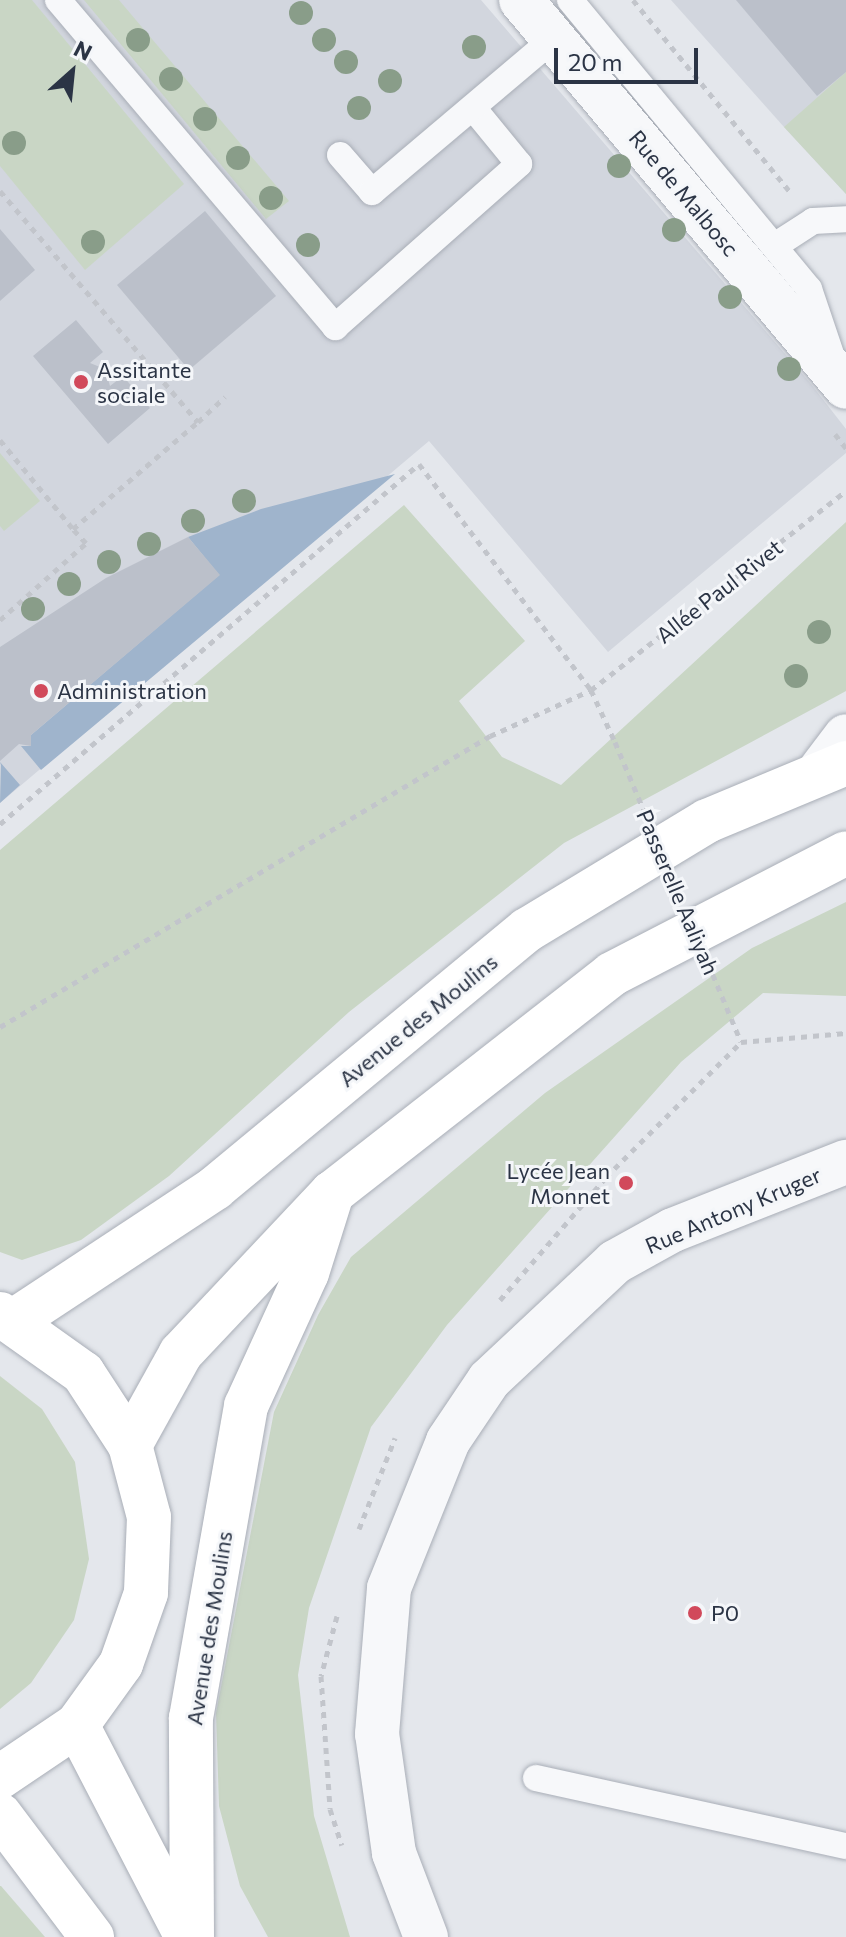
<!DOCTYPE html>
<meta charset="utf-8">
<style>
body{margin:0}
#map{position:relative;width:846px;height:1937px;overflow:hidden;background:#e4e7ec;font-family:Commissioner,sans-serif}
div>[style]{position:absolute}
.built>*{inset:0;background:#d2d6de}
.green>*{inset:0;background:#c9d6c5}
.water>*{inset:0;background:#9fb4cc}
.building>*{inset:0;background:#bbc0ca}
.path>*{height:5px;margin-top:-2.5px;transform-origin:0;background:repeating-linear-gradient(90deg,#c2c5cb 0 6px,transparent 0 12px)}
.roads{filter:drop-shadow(0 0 2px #a9aeb7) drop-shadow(0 0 2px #a9aeb7)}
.lane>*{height:26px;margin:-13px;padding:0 13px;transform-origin:13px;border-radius:13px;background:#f7f8fa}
.street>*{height:44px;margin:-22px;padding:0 22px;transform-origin:22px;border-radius:22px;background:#f7f8fa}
.secondary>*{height:44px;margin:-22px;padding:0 22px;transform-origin:22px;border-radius:22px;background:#fff}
.primary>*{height:44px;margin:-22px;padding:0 22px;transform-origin:22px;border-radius:22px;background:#fff}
.path-bridge>*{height:5px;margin-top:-2.5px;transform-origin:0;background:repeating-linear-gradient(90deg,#c2c5cb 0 6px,transparent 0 12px)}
.trees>*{width:24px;height:24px;margin:-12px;border-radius:50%;background:#899d89}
.dots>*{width:22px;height:22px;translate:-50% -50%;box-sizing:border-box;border:4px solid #f4f6f9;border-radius:50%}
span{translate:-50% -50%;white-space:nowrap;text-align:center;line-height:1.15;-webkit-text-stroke:6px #f4f6f9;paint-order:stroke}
.street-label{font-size:22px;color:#2b3445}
.poi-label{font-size:22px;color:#2b3445}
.left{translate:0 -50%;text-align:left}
.right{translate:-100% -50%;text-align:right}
.north{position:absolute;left:32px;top:32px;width:80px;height:80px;-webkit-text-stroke:6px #f4f6f9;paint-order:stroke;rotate:27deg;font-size:22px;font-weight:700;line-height:32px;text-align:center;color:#2b3445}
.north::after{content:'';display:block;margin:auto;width:28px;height:36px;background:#2b3445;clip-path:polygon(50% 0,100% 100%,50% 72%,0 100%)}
.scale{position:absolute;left:554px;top:48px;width:144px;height:36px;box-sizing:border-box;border:4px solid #2b3445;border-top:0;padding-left:10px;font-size:24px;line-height:28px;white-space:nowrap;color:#2b3445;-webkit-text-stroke:6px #f4f6f9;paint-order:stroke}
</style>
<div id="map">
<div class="built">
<div style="clip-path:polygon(0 0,481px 0,811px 384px,846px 429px,846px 453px,608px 652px,429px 441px,0 803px)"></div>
<div style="clip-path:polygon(671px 0,846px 0,846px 194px,784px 127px)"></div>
</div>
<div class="green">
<div style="clip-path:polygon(0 0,32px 0,184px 184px,85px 270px,0 166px)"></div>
<div style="clip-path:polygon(84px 0,119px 0,289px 201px,266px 219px)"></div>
<div style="clip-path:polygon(846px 72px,846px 194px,784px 127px)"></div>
<div style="clip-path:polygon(0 453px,40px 501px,4px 531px,0 526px)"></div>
<div style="clip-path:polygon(404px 505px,525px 641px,459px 701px,502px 757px,561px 785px,846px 522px,846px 691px,564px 843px,349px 1012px,169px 1176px,81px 1240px,22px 1260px,0 1252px,0 850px)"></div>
<div style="clip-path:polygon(846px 902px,846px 996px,763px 993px,681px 1062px,447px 1325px,371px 1427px,309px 1608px,298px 1675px,314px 1816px,350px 1937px,268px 1937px,240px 1886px,219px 1806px,216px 1713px,274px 1412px,318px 1315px,351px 1257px,545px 1093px,752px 948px)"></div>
<div style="clip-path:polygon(0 1376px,42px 1409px,75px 1462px,89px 1559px,74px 1620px,31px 1683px,0 1709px)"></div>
<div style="clip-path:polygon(0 1886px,1px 1886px,45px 1937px,0 1937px)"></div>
</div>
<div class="water">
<div style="clip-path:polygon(395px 474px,41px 770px,21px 746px,31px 746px,31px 735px,219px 575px,188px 537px,261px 509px)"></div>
<div style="clip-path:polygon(0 762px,20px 785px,0 803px,1px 765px)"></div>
</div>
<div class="building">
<div style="clip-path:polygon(736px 0,846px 0,846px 72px,817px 96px)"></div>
<div style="clip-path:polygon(205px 211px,276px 296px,189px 370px,117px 285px)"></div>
<div style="clip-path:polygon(0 229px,35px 270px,0 301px)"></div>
<div style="clip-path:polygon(76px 320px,103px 352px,90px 363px,105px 369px,110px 386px,123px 376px,150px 408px,108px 444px,33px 356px)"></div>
<div style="clip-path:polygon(188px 537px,220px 575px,31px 735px,31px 746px,19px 744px,0 761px,0 647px,106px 578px)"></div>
</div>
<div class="path">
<div style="left:633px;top:0;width:249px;rotate:50.7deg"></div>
<div style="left:0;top:191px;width:304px;rotate:49.4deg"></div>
<div style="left:198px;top:422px;width:37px;rotate:-43deg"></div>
<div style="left:835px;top:434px;width:18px;rotate:52deg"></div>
<div style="left:0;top:440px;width:115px;rotate:50.6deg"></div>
<div style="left:73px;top:529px;width:165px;rotate:-40.6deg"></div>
<div style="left:0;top:620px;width:115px;rotate:-41.8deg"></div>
<div style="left:86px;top:543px;width:19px;rotate:-133deg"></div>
<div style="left:0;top:824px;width:552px;rotate:-40.67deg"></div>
<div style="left:419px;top:464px;width:284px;rotate:52.7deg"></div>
<div style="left:591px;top:690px;width:57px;rotate:65.2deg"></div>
<div style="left:0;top:1027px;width:570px;rotate:-30.71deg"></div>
<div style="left:490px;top:736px;width:111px;rotate:-24.5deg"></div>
<div style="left:591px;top:690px;width:323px;rotate:-38deg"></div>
<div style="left:500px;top:1300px;width:162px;rotate:-49.2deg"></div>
<div style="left:606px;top:1177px;width:191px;rotate:-45deg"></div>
<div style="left:741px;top:1042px;width:105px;rotate:-4.9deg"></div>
<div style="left:359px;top:1529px;width:98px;rotate:-68.4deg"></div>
<div style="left:337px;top:1616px;width:62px;rotate:104.9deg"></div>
<div style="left:321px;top:1676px;width:133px;rotate:86.1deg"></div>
<div style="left:330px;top:1809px;width:38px;rotate:72deg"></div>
</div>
<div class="roads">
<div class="lane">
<div style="left:58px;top:0;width:429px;rotate:49.7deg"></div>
<div style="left:335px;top:327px;width:246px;rotate:-41.5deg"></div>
<div style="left:519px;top:164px;width:71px;rotate:-129.3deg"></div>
<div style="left:570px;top:0;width:375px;rotate:50.4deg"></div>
<div style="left:809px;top:289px;width:69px;rotate:71.3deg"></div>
<div style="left:340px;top:155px;width:49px;rotate:49.1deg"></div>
<div style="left:372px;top:192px;width:238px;rotate:-40.2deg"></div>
<div style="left:776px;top:245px;width:44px;rotate:-33deg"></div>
<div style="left:813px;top:221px;width:33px;rotate:-3deg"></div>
<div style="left:536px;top:1778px;width:317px;rotate:12.4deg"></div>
</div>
<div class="street">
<div style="left:521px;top:0;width:505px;rotate:49.98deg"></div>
<div style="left:821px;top:769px;width:41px;rotate:-52.9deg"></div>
<div style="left:426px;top:1937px;width:90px;rotate:-110.9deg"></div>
<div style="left:394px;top:1853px;width:120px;rotate:-98.1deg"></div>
<div style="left:377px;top:1734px;width:146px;rotate:-85.3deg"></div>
<div style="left:389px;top:1588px;width:158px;rotate:-68.1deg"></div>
<div style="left:448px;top:1441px;width:73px;rotate:-56.1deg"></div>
<div style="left:489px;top:1380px;width:173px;rotate:-43.1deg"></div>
<div style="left:615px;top:1262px;width:66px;rotate:-28.9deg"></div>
<div style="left:673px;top:1230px;width:186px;rotate:-21.5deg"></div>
</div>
<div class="secondary">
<div style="left:77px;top:1725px;width:239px;rotate:62.6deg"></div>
<div style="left:0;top:1815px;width:153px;rotate:53deg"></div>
<div style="left:192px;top:1937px;width:219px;rotate:-90.3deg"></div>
<div style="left:191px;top:1718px;width:317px;rotate:-80deg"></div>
<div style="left:246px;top:1406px;width:146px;rotate:-65.4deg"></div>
<div style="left:307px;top:1273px;width:84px;rotate:-72.6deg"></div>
</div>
<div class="primary">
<div style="left:0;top:1314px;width:102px;rotate:35.4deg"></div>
<div style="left:83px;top:1373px;width:86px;rotate:56.9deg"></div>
<div style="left:130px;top:1445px;width:74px;rotate:75.2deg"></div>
<div style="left:149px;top:1517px;width:76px;rotate:92.3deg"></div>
<div style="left:146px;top:1593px;width:75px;rotate:109.4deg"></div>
<div style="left:121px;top:1664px;width:75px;rotate:125.8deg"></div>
<div style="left:77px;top:1725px;width:93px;rotate:146deg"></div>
<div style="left:15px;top:1320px;width:240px;rotate:-33.4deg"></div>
<div style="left:215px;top:1188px;width:405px;rotate:-39.6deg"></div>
<div style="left:527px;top:930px;width:210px;rotate:-31.2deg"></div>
<div style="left:707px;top:821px;width:151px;rotate:-22.6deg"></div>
<div style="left:130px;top:1445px;width:105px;rotate:-61deg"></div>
<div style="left:181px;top:1353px;width:220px;rotate:-46.7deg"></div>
<div style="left:332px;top:1193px;width:355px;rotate:-38deg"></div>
<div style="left:612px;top:974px;width:263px;rotate:-27.3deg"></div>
</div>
</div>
<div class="path-bridge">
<div style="left:615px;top:742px;width:325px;rotate:67.2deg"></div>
</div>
<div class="trees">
<div style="left:301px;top:13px"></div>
<div style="left:138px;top:40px"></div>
<div style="left:324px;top:40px"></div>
<div style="left:474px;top:47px"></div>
<div style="left:346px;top:62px"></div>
<div style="left:171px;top:79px"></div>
<div style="left:390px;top:81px"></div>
<div style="left:359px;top:108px"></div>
<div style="left:205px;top:119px"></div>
<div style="left:14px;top:143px"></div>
<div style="left:238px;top:158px"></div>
<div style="left:619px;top:166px"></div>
<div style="left:271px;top:198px"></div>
<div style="left:674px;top:230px"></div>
<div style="left:93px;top:242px"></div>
<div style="left:308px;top:245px"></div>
<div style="left:730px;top:297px"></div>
<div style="left:789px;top:369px"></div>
<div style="left:244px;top:501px"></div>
<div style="left:193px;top:521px"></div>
<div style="left:149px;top:544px"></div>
<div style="left:109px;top:562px"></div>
<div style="left:69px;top:584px"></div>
<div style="left:33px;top:609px"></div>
<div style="left:819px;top:632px"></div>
<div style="left:796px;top:676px"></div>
</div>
<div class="dots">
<div style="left:81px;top:382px;background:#d1495b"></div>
<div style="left:41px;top:691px;background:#d1495b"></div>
<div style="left:626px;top:1183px;background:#d1495b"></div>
<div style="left:695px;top:1613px;background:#d1495b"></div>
</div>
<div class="street-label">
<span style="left:684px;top:193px;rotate:50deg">Rue de Malbosc</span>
<span style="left:719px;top:591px;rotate:-38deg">Allée Paul Rivet</span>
<span style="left:678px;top:892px;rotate:67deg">Passerelle Aaliyah</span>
<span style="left:418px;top:1020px;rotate:-39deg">Avenue des Moulins</span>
<span style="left:733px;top:1210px;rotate:-23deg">Rue Antony Kruger</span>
<span style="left:209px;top:1628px;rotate:-81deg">Avenue des Moulins</span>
</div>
<div class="poi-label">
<span class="left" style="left:97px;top:382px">Assitante<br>sociale</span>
<span class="left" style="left:57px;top:691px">Administration</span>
<span class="right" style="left:610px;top:1183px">Lycée Jean<br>Monnet</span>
<span class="left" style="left:711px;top:1613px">P0</span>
</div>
<div class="north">N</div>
<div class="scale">20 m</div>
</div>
